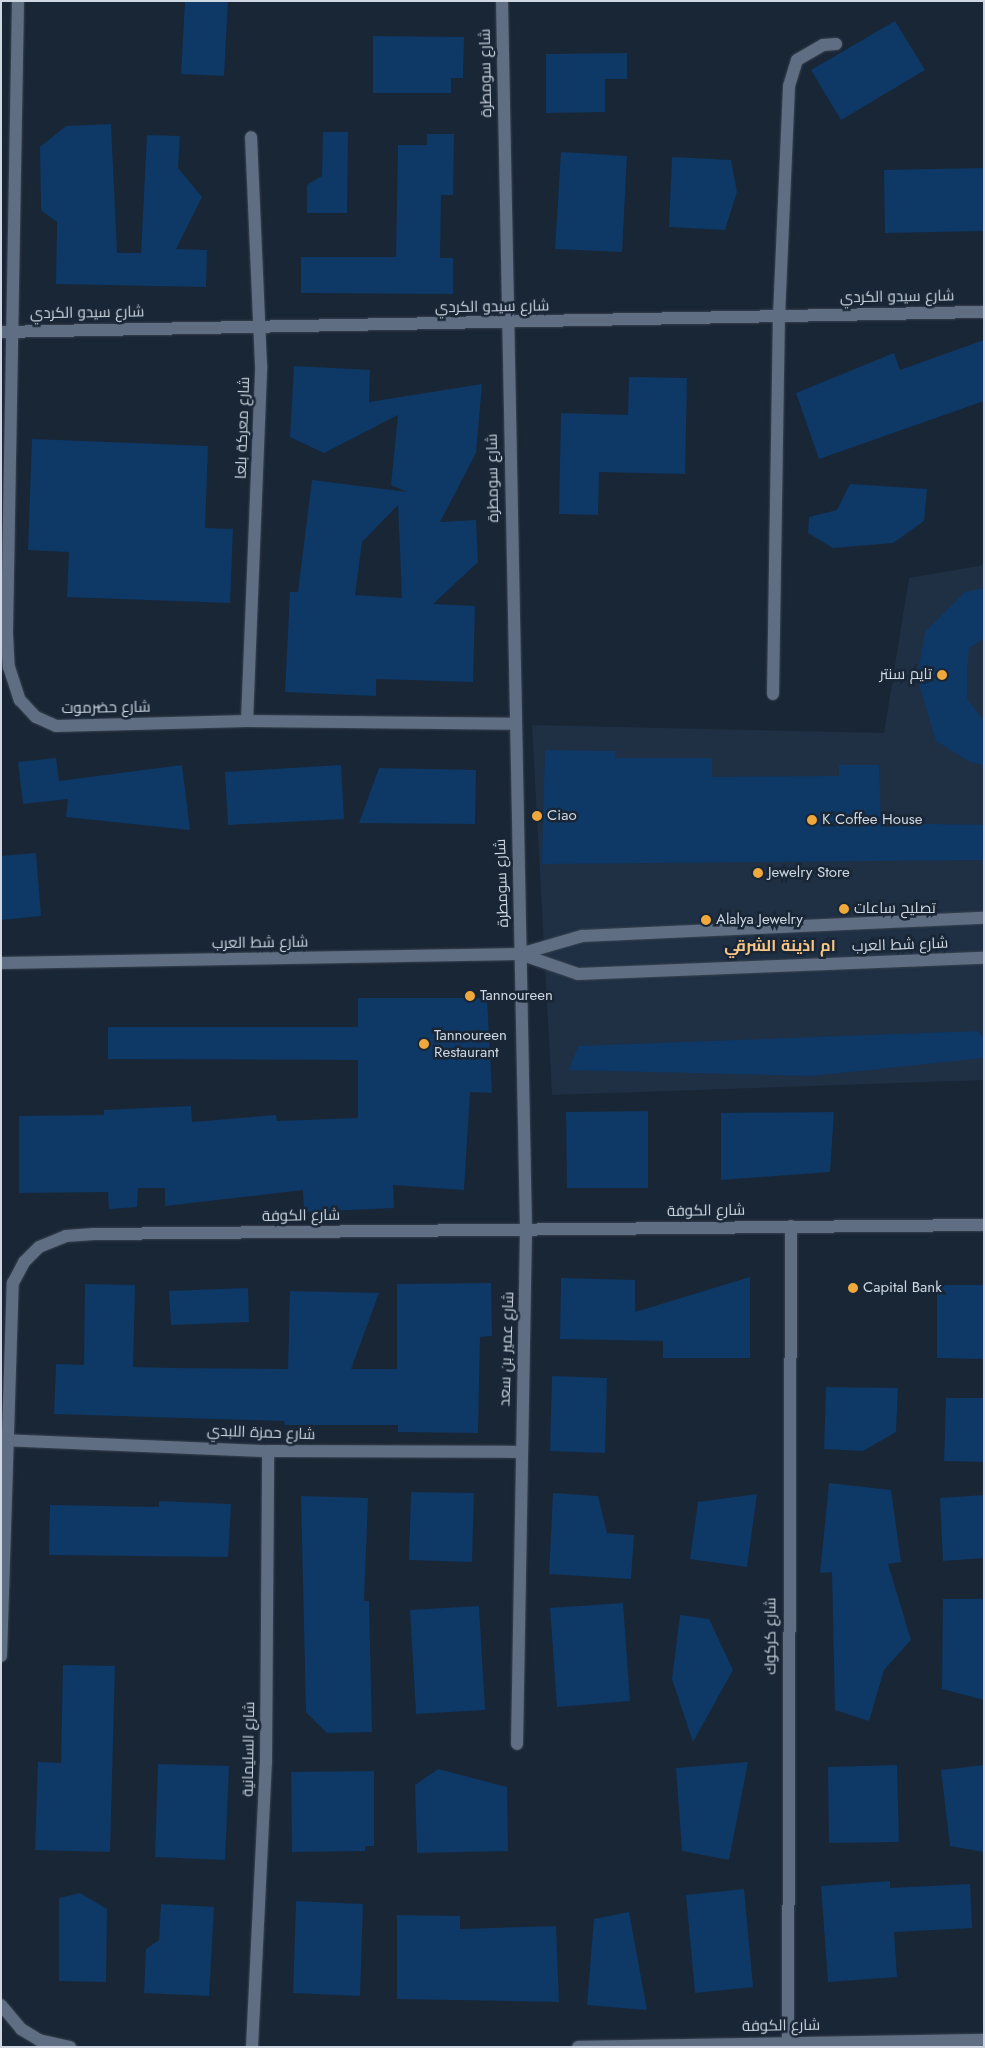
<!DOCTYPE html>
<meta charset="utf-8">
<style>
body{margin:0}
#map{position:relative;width:985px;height:2048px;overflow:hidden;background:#192636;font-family:Jost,Cairo,sans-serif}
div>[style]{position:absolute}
.built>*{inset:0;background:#1f2f44}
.building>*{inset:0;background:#0e3866}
.roads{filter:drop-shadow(0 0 1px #394350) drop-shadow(0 0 1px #394350)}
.street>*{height:12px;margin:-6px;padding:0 6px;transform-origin:6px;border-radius:6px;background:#5f6e82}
.dots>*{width:14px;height:14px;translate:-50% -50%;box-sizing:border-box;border:2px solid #192636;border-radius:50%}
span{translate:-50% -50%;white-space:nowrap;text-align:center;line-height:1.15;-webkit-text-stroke:5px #192636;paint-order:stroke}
.street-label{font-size:15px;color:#cfd8e2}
.poi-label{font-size:15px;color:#cfd8e2}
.right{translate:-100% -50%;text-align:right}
.left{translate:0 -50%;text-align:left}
.neighbourhood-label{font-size:16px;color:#f7c584;font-weight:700}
.frame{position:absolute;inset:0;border:2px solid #cfd8e2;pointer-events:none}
</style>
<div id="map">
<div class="built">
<div style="clip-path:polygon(984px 565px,984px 1080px,552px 1095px,532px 725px,884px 733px,909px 578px)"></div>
</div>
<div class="building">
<div style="clip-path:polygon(185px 1px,228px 1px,224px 76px,181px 74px)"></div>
<div style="clip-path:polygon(895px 21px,925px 70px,841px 120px,811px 70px)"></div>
<div style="clip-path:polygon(373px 36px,464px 37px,463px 78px,451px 78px,451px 93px,373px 93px)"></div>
<div style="clip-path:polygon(627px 53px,627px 79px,605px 79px,605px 112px,546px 113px,546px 54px)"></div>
<div style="clip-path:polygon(111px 124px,117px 253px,141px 253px,147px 135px,180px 136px,178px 168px,202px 197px,176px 249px,207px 250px,206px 287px,56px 284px,57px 222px,41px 210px,40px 147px,66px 126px)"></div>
<div style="clip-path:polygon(323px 132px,348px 132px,347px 213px,307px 213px,307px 185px,322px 176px)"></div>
<div style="clip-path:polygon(427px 134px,454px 134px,453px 195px,441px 195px,440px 258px,453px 258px,453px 294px,301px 293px,301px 257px,396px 257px,398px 145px,427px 145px)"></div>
<div style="clip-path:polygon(561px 152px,627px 156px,622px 252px,555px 249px)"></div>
<div style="clip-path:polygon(672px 157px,731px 160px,737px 192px,725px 230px,669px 227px)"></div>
<div style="clip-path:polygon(984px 168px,984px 231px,885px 233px,884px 170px)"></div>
<div style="clip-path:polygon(984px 340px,984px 401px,819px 459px,796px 393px,894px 353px,900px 370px)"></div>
<div style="clip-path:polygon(evenodd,294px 366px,370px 370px,369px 402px,482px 384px,476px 453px,440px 522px,476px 520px,478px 562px,433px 604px,475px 606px,473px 682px,376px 679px,376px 696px,285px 692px,290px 592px,298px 592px,312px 480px,407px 492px,391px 485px,398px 415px,324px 453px,290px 437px,294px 366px,398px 505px,402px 598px,355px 595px,362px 542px,398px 505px)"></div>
<div style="clip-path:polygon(629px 377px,687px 378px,685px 474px,599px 472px,598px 515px,559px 514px,561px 413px,628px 415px)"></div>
<div style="clip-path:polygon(32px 439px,208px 446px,205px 528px,233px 529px,230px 603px,67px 597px,69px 552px,28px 550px)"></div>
<div style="clip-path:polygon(850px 484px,927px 489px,924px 521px,893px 543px,833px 548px,808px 533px,809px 517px,837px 510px)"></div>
<div style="clip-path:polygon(984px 588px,984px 638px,969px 648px,967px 672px,967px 699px,984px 721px,984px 765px,970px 762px,936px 741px,917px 678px,925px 632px,965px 592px)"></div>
<div style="clip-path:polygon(545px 750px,615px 751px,615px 758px,712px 758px,712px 777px,839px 776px,839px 765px,879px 765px,881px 823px,984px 825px,984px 860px,542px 864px)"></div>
<div style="clip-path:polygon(56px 758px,59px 781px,182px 765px,190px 830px,66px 817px,68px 799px,23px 804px,18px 762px)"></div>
<div style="clip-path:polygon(341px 765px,344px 819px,228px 825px,225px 772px)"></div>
<div style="clip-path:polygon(379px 768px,476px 770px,475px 824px,359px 823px)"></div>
<div style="clip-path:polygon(36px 853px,41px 916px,1px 920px,1px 856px)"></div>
<div style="clip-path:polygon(358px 998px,487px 998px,492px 1093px,470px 1092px,464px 1190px,393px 1185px,394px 1208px,304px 1212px,303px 1190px,165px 1206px,165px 1188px,138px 1188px,137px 1207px,109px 1209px,108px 1192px,19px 1193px,19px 1116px,104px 1115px,104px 1110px,191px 1106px,192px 1122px,276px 1115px,277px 1121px,358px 1118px,358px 1060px,108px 1059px,108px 1027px,358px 1027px)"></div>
<div style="clip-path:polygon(978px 1031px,984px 1038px,984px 1058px,812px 1076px,569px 1070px,578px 1046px)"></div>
<div style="clip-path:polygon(648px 1111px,648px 1188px,567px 1188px,566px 1112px)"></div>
<div style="clip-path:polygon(834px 1112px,830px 1172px,721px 1180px,721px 1113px)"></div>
<div style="clip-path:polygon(750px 1277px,750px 1358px,663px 1358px,663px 1341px,560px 1339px,561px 1278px,635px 1280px,635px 1312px)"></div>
<div style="clip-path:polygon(491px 1283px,492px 1336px,480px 1337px,478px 1433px,398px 1432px,398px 1425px,285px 1425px,284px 1421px,54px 1414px,56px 1364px,84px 1365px,85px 1284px,135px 1285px,133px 1367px,172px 1368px,288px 1369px,290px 1291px,379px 1293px,351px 1369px,397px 1369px,397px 1284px)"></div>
<div style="clip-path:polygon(937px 1285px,984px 1285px,984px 1359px,937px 1358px)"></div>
<div style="clip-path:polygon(248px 1288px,249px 1322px,171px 1325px,169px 1291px)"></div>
<div style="clip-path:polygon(552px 1376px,607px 1378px,605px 1453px,550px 1451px)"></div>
<div style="clip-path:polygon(826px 1387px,898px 1388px,896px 1432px,863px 1451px,824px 1449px)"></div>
<div style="clip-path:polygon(946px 1398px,984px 1398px,984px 1462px,944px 1461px)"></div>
<div style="clip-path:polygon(829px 1483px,891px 1490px,901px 1562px,888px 1564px,911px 1640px,884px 1670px,869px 1721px,835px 1710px,832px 1572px,820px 1573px)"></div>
<div style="clip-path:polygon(411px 1492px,474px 1493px,472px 1562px,409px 1560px)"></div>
<div style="clip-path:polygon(553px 1493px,598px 1496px,607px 1533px,634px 1535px,631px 1579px,549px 1574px)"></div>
<div style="clip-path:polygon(757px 1494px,747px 1567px,690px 1559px,698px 1502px)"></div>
<div style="clip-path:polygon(984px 1495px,984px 1558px,943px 1561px,940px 1498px)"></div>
<div style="clip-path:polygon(301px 1496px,368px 1498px,364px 1601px,369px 1601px,372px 1732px,327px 1733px,306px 1712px)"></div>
<div style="clip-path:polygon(159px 1501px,231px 1504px,228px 1557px,49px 1555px,50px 1505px,159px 1507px)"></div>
<div style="clip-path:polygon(943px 1599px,984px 1599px,984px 1700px,942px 1689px)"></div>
<div style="clip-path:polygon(623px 1603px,630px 1701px,557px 1707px,550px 1608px)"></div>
<div style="clip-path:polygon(479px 1606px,485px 1710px,416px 1714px,410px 1610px)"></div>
<div style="clip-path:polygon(680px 1615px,709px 1619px,733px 1670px,693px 1742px,672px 1679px)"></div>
<div style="clip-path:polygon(63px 1665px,115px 1666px,110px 1852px,35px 1850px,38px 1762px,61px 1763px)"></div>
<div style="clip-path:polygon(748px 1762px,729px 1860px,682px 1851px,676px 1768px)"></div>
<div style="clip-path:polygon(158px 1764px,229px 1766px,225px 1860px,155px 1857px)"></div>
<div style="clip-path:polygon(897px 1765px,899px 1842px,829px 1843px,828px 1767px)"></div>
<div style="clip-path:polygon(984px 1765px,984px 1852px,950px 1846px,941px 1770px)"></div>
<div style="clip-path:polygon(438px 1769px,507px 1787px,508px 1851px,417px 1853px,415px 1785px)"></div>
<div style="clip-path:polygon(374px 1771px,374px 1846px,365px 1846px,365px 1851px,292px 1852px,291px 1772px)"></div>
<div style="clip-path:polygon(890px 1881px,890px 1888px,970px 1884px,972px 1928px,894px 1932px,897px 1977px,828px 1982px,821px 1886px)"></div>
<div style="clip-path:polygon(744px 1889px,753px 1987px,695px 1993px,686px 1895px)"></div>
<div style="clip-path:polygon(80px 1893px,107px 1909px,106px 1982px,59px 1981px,59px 1898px)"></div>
<div style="clip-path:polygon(296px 1901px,363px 1904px,360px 1996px,293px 1993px)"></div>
<div style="clip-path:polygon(161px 1904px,214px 1907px,209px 1996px,144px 1993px,146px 1949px,159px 1940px)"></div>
<div style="clip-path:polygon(629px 1912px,647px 2010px,587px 2005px,594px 1919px)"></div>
<div style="clip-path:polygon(397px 1915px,460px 1916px,460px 1929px,556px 1926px,559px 2002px,397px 1999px)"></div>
</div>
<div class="roads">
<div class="street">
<div style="left:18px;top:1px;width:633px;rotate:91deg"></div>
<div style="left:7px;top:634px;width:33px;rotate:87deg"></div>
<div style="left:9px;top:667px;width:35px;rotate:72deg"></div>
<div style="left:20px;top:700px;width:23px;rotate:47deg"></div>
<div style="left:36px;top:717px;width:22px;rotate:24deg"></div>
<div style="left:56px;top:726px;width:191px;rotate:-1.5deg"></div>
<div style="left:247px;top:721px;width:266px;rotate:0.6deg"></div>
<div style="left:502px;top:1px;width:1229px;rotate:88.88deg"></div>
<div style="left:526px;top:1230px;width:514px;rotate:91deg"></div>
<div style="left:1px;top:332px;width:983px;rotate:-1.17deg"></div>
<div style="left:773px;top:694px;width:378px;rotate:-89.1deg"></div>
<div style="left:779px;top:316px;width:230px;rotate:-87.5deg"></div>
<div style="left:789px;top:86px;width:27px;rotate:-73deg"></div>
<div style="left:797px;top:60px;width:30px;rotate:-30deg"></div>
<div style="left:823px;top:45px;width:13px;rotate:-4deg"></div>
<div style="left:247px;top:721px;width:356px;rotate:-87.7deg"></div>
<div style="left:261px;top:365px;width:228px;rotate:-92.5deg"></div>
<div style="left:520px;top:954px;width:61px;rotate:19deg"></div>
<div style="left:578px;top:974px;width:406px;rotate:-2.3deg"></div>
<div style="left:1px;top:963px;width:519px;rotate:-0.99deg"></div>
<div style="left:520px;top:954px;width:65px;rotate:-16.2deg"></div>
<div style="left:582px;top:936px;width:402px;rotate:-2.6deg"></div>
<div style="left:1px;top:1440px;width:267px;rotate:2.4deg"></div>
<div style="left:268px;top:1451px;width:252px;rotate:0.2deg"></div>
<div style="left:1px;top:1656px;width:373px;rotate:-88.2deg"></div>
<div style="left:13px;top:1283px;width:24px;rotate:-62deg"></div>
<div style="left:24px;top:1262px;width:21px;rotate:-45deg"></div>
<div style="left:39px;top:1247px;width:29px;rotate:-22deg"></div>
<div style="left:66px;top:1236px;width:28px;rotate:-4deg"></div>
<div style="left:94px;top:1234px;width:890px;rotate:-0.58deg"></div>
<div style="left:1px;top:2005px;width:31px;rotate:50deg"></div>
<div style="left:21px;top:2029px;width:21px;rotate:31deg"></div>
<div style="left:39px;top:2040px;width:32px;rotate:13deg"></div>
<div style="left:252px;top:2047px;width:284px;rotate:-87.2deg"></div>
<div style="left:266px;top:1763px;width:312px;rotate:-89.6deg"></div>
<div style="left:578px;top:2047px;width:406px;rotate:-1deg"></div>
<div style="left:788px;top:2047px;width:821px;rotate:-89.79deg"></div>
</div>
</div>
<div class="dots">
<div style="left:942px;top:675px;background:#eea83c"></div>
<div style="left:537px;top:816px;background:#eea83c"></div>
<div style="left:812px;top:820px;background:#eea83c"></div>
<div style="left:758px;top:873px;background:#eea83c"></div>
<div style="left:844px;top:909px;background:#eea83c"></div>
<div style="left:706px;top:920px;background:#eea83c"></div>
<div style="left:470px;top:996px;background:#eea83c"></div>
<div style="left:424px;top:1044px;background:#eea83c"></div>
<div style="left:853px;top:1288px;background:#eea83c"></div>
</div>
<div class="street-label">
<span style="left:486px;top:73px;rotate:-91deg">شارع سومطرة</span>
<span style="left:897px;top:297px;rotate:-1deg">شارع سيدو الكردي</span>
<span style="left:492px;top:307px;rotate:-1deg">شارع سيدو الكردي</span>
<span style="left:87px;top:313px;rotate:-1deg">شارع سيدو الكردي</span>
<span style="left:243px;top:428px;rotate:-88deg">شارع معركة بلعا</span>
<span style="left:493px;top:478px;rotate:-91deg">شارع سومطرة</span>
<span style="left:106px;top:708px;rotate:-1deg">شارع حضرموت</span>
<span style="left:502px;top:883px;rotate:-92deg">شارع سومطرة</span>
<span style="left:260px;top:943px;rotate:-1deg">شارع شط العرب</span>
<span style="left:900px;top:945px;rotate:-2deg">شارع شط العرب</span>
<span style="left:706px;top:1211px;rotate:-1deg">شارع الكوفة</span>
<span style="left:301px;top:1216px;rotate:-1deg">شارع الكوفة</span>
<span style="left:507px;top:1349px;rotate:-88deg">شارع عمير بن سعد</span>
<span style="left:261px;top:1433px;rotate:2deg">شارع حمزة اللبدي</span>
<span style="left:771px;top:1636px;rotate:-90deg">شارع كركوك</span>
<span style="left:249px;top:1749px;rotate:-89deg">شارع السليمانية</span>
<span style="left:781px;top:2026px;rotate:-1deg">شارع الكوفة</span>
</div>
<div class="poi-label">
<span class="right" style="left:932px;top:675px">تايم سنتر</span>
<span class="left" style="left:547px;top:816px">Ciao</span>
<span class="left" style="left:822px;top:820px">K Coffee House</span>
<span class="left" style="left:768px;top:873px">Jewelry Store</span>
<span class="left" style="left:854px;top:909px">تصليح ساعات</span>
<span class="left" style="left:716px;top:920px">Alalya Jewelry</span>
<span class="left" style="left:480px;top:996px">Tannoureen</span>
<span class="left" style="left:434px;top:1044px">Tannoureen<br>Restaurant</span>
<span class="left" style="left:863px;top:1288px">Capital Bank</span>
</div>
<div class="neighbourhood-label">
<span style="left:780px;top:946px">ام اذينة الشرقي</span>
</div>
<div class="frame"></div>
</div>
